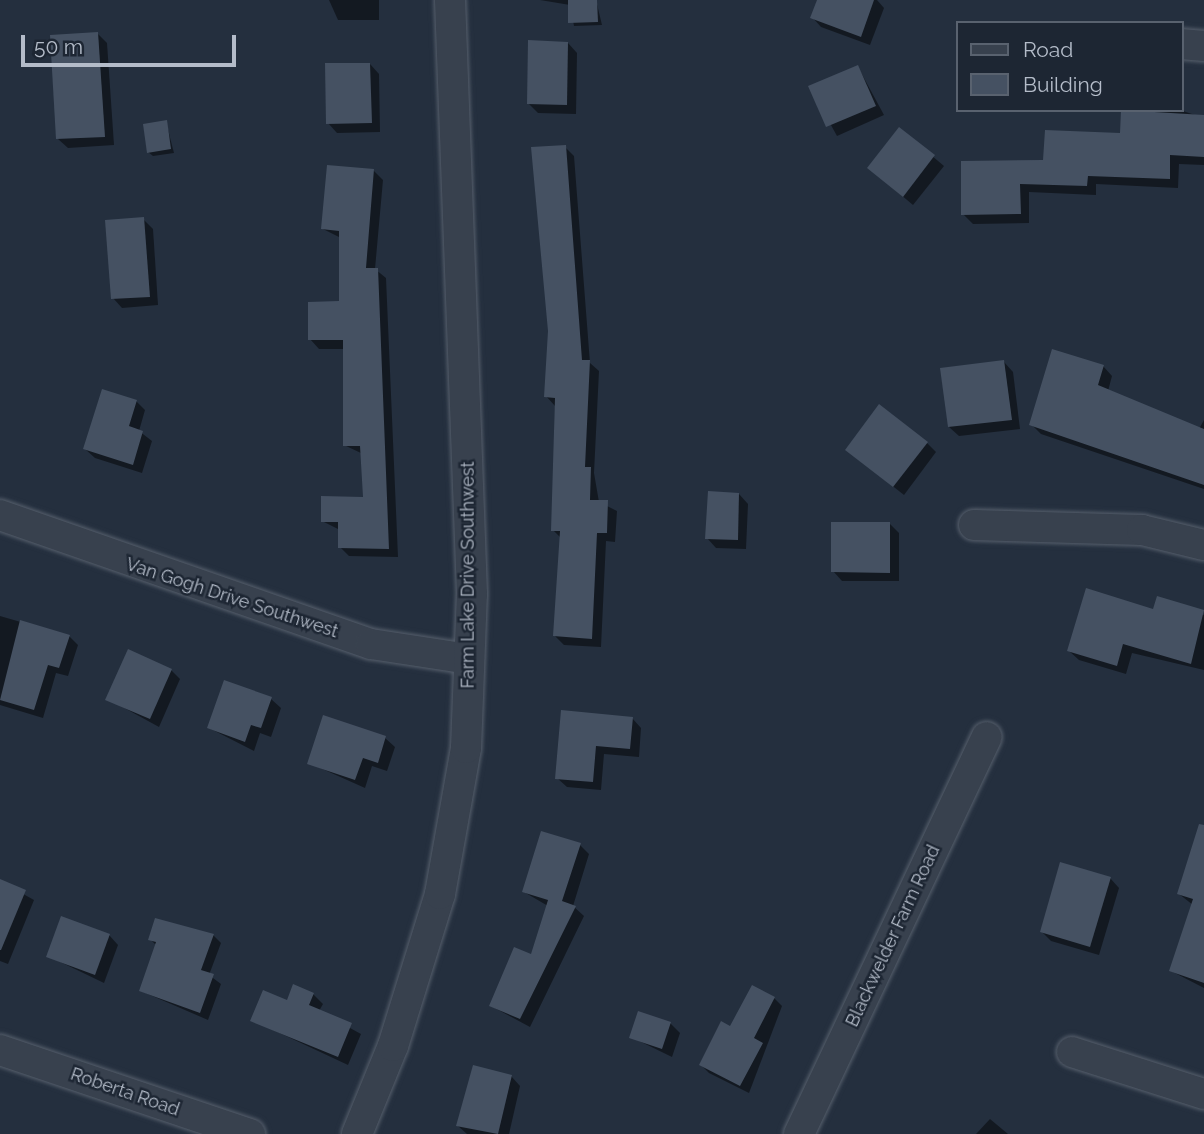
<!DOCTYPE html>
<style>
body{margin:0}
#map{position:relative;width:1204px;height:1134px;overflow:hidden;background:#242f3e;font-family:Raleway,sans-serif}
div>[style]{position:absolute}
.shadow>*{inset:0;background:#0007}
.building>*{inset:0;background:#455162}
.roads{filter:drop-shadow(0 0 2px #565f6c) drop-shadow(0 0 2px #565f6c)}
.minor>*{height:30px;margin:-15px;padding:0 15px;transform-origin:15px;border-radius:15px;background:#38414e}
span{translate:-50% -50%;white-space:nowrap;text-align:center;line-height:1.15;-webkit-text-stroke:5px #1d2633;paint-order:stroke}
.street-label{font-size:18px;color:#b4bcc9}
.legend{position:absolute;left:956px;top:21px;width:228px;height:91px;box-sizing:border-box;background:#1d2633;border:2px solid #59626f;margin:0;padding:9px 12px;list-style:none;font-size:21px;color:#b4bcc9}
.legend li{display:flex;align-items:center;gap:14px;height:35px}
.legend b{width:35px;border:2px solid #59626f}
.scale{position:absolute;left:21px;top:35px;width:215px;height:32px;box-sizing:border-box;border:4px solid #b4bcc9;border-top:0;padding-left:9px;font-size:21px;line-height:24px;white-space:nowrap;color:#b4bcc9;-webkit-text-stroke:5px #1d2633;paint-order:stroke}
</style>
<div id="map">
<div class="shadow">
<div style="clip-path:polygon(329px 0,379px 0,379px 20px,338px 20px)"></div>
<div style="clip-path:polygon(540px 0,596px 0,602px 25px,574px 26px,570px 5px)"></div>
<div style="clip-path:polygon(818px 0,877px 0,884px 8px,870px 45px,821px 27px,812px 17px)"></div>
<div style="clip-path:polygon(98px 34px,107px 43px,114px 145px,68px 148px,58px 139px)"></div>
<div style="clip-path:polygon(568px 43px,577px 53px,576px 114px,538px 113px,529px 104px)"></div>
<div style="clip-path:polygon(370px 64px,379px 74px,380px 132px,337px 133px,328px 123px)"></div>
<div style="clip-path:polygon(858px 67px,884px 115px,837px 136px,810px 87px)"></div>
<div style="clip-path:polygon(1122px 110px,1180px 110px,1204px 118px,1204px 165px,1179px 164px,1178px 188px,1096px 184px,1096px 195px,1029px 192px,1029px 223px,973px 224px,963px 214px,1045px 162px,1121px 135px)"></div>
<div style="clip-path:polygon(166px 122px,174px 153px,153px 156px,148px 152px)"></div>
<div style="clip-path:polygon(900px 129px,944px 166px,913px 205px,869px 168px)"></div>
<div style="clip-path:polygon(565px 147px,574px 156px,590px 363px,599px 371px,594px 473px,599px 502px,617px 511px,615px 542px,606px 541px,601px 647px,564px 645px,555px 636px,562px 539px,553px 530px,555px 406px,546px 396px)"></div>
<div style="clip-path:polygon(373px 170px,383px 180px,375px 269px,386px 278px,398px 557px,349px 556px,340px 547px,340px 530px,322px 521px,365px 499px,363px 454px,344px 445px,345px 349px,319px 349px,310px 339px,341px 303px,341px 238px,323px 229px)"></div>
<div style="clip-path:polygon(143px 219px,153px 229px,158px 305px,122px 308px,113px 298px)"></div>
<div style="clip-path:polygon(1004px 362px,1013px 372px,1020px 429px,959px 436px,949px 427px)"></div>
<div style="clip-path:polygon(1103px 366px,1112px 376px,1108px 391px,1199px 429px,1204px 420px,1204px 489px,1041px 434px,1031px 424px)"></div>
<div style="clip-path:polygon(136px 401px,145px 410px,139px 431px,152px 441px,142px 473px,95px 458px,85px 449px)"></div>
<div style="clip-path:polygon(927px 443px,936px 452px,904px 495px,847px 450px)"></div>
<div style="clip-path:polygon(739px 494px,748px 504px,746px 549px,716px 548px,707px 538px)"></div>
<div style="clip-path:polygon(890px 524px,899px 533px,899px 581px,842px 581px,833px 571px)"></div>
<div style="clip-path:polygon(1158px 598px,1204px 615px,1204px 670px,1132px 653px,1126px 674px,1079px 660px,1069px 651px,1155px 611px)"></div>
<div style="clip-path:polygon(0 616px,69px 636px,78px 645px,68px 676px,56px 673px,43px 718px,0 705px)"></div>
<div style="clip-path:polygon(171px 670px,180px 679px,159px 727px,108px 699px)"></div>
<div style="clip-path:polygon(271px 699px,281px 708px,271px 737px,260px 733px,254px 751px,209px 728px)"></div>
<div style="clip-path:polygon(563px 712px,632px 718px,641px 728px,639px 757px,604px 754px,601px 790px,567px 787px,557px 778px)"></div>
<div style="clip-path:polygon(385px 738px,395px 747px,387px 771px,372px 766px,365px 788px,309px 763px)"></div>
<div style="clip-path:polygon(580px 845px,589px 854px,573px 906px,584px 916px,530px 1027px,491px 1006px,532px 956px,548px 906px,524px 892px)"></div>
<div style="clip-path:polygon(1204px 848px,1204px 988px,1171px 971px,1193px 905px,1179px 894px)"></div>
<div style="clip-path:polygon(1110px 878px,1119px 888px,1099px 955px,1051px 941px,1042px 932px)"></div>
<div style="clip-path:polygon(0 881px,34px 900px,8px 964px,0 961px)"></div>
<div style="clip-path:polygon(109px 935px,118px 945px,104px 983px,48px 956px)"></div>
<div style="clip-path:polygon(213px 935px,221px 943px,209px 975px,221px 984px,208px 1020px,141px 991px,157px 946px,150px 939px)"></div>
<div style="clip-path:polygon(313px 994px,323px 1004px,319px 1011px,361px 1034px,348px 1065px,252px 1020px)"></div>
<div style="clip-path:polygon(774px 998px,782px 1006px,749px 1093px,709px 1073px,701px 1065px,731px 1029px)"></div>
<div style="clip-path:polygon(670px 1023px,680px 1033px,672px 1057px,631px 1037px)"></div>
<div style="clip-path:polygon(511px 1076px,520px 1086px,509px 1134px,467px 1134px,458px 1126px)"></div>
<div style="clip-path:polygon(990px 1119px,1008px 1134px,976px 1134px)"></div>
</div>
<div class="building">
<div style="clip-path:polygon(568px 0,597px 0,598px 22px,568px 23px)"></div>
<div style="clip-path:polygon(817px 0,874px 0,861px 37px,810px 18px)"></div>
<div style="clip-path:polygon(98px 32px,105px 137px,56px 139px,50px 35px)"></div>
<div style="clip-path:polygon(528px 40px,568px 42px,567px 105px,527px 104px)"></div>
<div style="clip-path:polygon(325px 63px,370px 63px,372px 123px,326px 124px)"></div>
<div style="clip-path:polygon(858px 65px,876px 106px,826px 127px,808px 86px)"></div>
<div style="clip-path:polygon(1121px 110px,1204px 115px,1204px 157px,1170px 155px,1170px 179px,1088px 176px,1087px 186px,1020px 184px,1021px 214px,961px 215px,961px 161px,1043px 160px,1045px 130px,1120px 133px)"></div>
<div style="clip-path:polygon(167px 120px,171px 149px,147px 153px,143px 124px)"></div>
<div style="clip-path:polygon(899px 127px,935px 155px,903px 197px,867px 168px)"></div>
<div style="clip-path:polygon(566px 145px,582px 360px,590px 360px,585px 467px,591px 467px,590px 500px,608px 500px,607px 533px,597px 533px,592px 639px,553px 636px,560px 531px,551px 531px,555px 398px,544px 397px,548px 331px,531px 147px)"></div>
<div style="clip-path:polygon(327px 165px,374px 169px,366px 268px,378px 268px,389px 549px,338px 548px,338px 522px,321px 522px,321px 496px,363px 497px,360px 446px,343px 446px,343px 340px,308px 340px,308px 302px,339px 301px,339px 231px,321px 229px)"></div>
<div style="clip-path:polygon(144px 217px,150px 297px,111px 299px,105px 220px)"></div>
<div style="clip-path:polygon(1052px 349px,1104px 365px,1098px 385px,1204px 429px,1204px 485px,1029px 425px)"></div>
<div style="clip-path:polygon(1004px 360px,1012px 420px,948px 427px,940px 368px)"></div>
<div style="clip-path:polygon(102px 389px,137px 400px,129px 426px,143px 431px,133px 465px,83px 449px)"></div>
<div style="clip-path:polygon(879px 404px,928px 442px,893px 487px,845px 450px)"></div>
<div style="clip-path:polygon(708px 491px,739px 493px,738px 540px,705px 539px)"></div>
<div style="clip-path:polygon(831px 522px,890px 522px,890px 573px,831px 572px)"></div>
<div style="clip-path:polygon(1086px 588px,1153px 609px,1157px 596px,1204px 610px,1191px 664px,1123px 644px,1117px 666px,1067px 651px)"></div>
<div style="clip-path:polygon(20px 620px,70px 635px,59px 668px,48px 665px,34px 710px,0 700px)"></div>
<div style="clip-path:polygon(128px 649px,172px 669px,150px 719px,105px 700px)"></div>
<div style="clip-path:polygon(224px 680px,272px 697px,261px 728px,251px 725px,245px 742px,207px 728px)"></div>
<div style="clip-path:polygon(561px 710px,633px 717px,630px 749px,596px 746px,593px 782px,555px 779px)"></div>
<div style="clip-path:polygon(323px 715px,386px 736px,378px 763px,363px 758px,355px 780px,307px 764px)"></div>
<div style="clip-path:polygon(1199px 824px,1204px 825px,1204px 983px,1169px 971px,1193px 899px,1177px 894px)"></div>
<div style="clip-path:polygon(541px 831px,581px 843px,562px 901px,576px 906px,520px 1019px,489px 1006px,514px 947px,531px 954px,548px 900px,522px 892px)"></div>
<div style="clip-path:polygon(1060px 862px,1111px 877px,1090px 947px,1040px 932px)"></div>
<div style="clip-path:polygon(0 879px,26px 890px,1px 950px,0 950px)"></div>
<div style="clip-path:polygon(61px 916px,110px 934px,95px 975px,46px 957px)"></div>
<div style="clip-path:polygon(155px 918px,214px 934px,201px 970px,214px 974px,200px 1013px,139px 991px,156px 942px,148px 940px)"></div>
<div style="clip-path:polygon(293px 984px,314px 993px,309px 1005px,352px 1023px,338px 1057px,250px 1021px,263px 990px,287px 1000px)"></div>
<div style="clip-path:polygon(752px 985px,775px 997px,754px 1038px,763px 1043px,740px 1086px,699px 1065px,721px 1021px,730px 1026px)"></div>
<div style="clip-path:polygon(638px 1011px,671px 1022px,662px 1049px,629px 1038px)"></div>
<div style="clip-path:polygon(473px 1065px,512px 1075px,498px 1134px,456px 1126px)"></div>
</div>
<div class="roads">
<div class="minor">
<div style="left:1181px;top:44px;width:23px;rotate:5deg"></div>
<div style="left:0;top:515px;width:393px;rotate:19.2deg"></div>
<div style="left:371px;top:644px;width:99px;rotate:8.7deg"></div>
<div style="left:974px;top:525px;width:168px;rotate:1.7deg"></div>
<div style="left:1142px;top:530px;width:64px;rotate:13.6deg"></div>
<div style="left:0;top:1050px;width:264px;rotate:18.6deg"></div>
<div style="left:1072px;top:1052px;width:139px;rotate:17.7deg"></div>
<div style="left:357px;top:1134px;width:95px;rotate:-67.8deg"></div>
<div style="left:393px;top:1046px;width:159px;rotate:-72.8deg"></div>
<div style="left:440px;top:894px;width:148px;rotate:-79.9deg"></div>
<div style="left:466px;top:748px;width:154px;rotate:-87.8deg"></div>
<div style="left:472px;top:594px;width:594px;rotate:-92.12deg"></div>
<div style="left:799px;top:1134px;width:439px;rotate:-64.7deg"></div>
</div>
</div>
<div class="street-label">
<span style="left:468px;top:575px;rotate:-90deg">Farm Lake Drive Southwest</span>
<span style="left:232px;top:598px;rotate:18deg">Van Gogh Drive Southwest</span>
<span style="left:893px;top:936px;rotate:-65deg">Blackwelder Farm Road</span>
<span style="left:125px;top:1092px;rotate:19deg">Roberta Road</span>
</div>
<ul class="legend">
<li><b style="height:9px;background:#38414e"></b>Road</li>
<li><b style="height:19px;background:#455162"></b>Building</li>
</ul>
<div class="scale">50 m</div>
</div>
